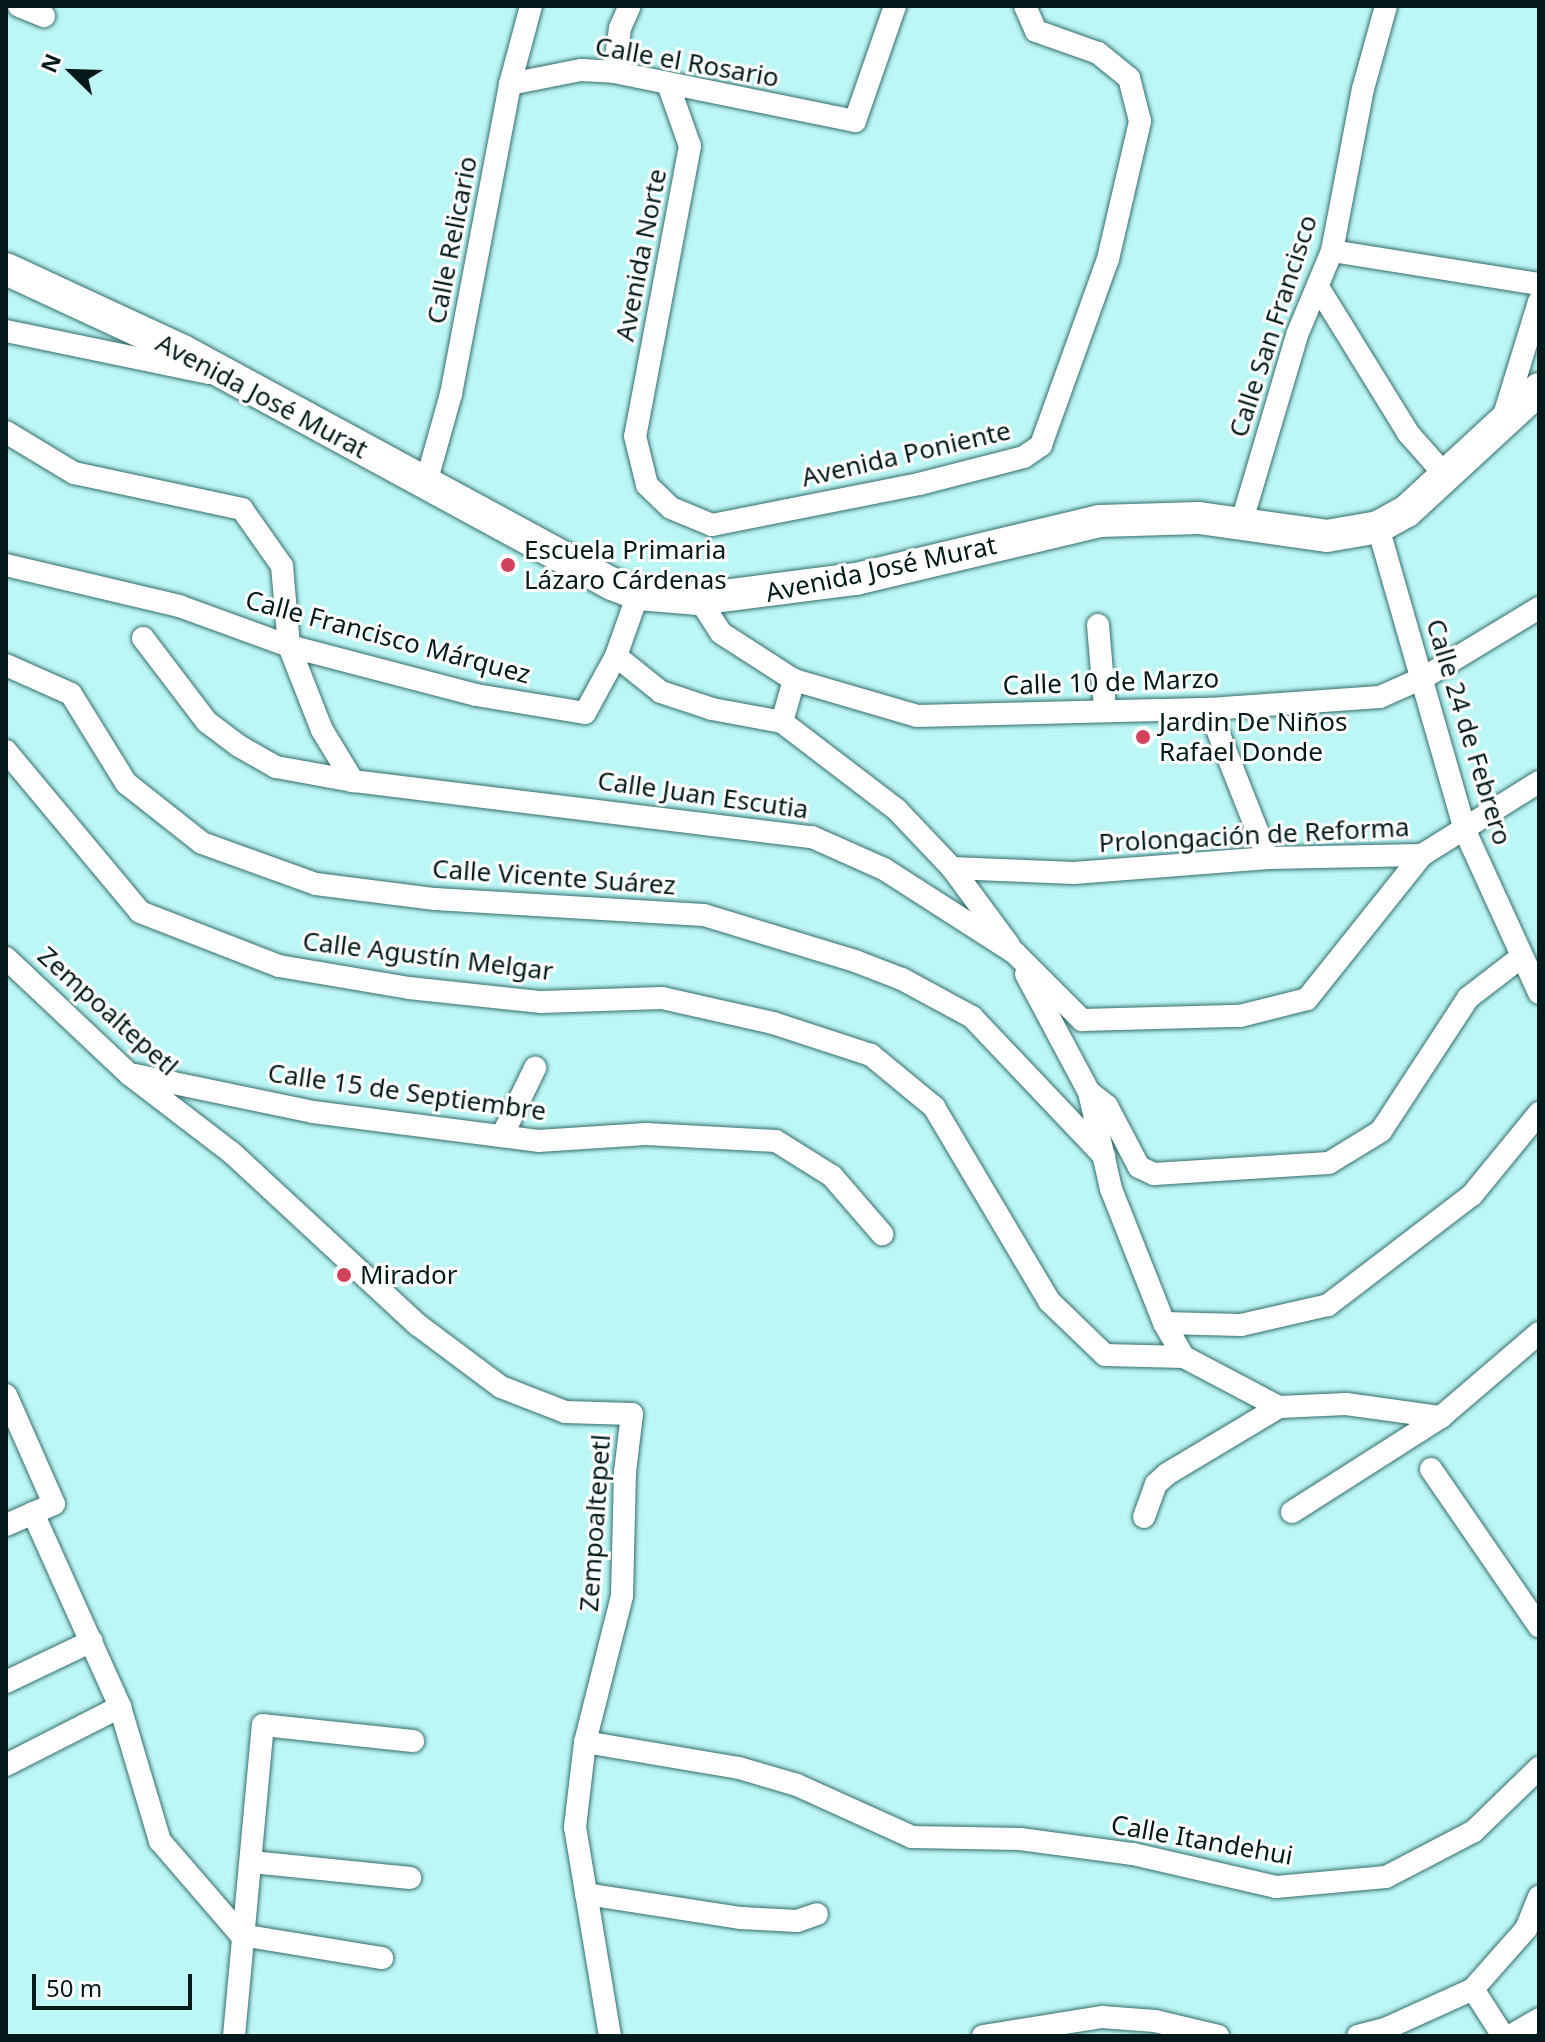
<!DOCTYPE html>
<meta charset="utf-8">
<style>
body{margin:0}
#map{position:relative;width:1545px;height:2042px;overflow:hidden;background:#bdf7f5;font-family:"Noto Sans",sans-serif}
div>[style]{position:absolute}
.roads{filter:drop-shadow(0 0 2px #356d6c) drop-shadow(0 0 2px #356d6c)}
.street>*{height:22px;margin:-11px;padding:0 11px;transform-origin:11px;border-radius:11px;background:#fff}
.secondary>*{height:32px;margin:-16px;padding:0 16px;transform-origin:16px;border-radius:16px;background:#fff}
.dots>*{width:22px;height:22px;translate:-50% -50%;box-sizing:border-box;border:4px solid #fff;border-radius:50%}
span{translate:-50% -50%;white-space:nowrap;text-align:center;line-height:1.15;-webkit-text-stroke:6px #fff;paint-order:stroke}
.street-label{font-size:26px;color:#041a1a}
.poi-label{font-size:26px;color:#041a1a}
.left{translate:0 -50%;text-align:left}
.frame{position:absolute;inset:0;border:8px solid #041a1a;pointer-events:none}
.north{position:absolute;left:32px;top:32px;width:80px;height:80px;-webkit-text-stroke:6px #fff;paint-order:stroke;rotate:293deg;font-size:22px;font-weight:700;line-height:32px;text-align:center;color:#041a1a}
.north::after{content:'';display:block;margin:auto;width:28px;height:36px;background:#041a1a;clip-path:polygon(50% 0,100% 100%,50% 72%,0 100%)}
.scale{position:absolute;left:32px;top:1974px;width:160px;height:36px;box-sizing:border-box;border:4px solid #041a1a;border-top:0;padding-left:10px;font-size:24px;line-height:28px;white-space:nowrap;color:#041a1a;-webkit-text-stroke:6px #fff;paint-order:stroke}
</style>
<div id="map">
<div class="roads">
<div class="street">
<div style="left:19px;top:6px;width:27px;rotate:22deg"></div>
<div style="left:614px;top:72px;width:44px;rotate:-82.2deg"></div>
<div style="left:620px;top:28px;width:24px;rotate:-66deg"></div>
<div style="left:510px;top:84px;width:72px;rotate:-11.2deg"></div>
<div style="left:581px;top:70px;width:33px;rotate:3deg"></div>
<div style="left:614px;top:72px;width:246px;rotate:11.5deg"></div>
<div style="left:855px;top:121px;width:122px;rotate:-70.8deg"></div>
<div style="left:669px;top:87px;width:63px;rotate:70.4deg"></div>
<div style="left:690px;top:146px;width:295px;rotate:100.7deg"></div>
<div style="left:635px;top:436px;width:50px;rotate:76.2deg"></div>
<div style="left:647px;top:485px;width:33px;rotate:44deg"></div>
<div style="left:671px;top:508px;width:44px;rotate:22.5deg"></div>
<div style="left:712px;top:525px;width:211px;rotate:-11.2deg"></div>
<div style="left:919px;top:484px;width:108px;rotate:-14.4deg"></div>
<div style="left:1024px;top:457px;width:21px;rotate:-35deg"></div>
<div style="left:1041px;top:445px;width:198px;rotate:-70.2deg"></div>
<div style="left:1108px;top:259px;width:142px;rotate:-76.9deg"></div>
<div style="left:1140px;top:121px;width:44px;rotate:-104.3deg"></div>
<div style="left:1129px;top:78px;width:40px;rotate:-141deg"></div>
<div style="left:1098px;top:53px;width:66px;rotate:-160.5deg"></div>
<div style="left:1036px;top:31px;width:27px;rotate:-114deg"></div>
<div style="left:1332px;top:251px;width:210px;rotate:9.1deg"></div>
<div style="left:1318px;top:287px;width:172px;rotate:58.3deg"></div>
<div style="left:1408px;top:433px;width:57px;rotate:48.5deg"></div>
<div style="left:6px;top:331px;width:207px;rotate:11.7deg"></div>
<div style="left:1502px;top:422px;width:126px;rotate:-72.9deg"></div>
<div style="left:6px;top:432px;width:79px;rotate:31.1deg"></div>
<div style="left:74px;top:473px;width:172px;rotate:12.1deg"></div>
<div style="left:242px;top:509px;width:70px;rotate:54.9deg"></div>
<div style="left:282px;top:566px;width:80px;rotate:85deg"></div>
<div style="left:289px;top:646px;width:90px;rotate:68.6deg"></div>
<div style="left:322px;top:730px;width:60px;rotate:58.7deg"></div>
<div style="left:353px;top:781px;width:462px;rotate:7deg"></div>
<div style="left:812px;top:837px;width:79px;rotate:24deg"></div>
<div style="left:884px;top:869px;width:156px;rotate:32.7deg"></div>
<div style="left:1015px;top:953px;width:95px;rotate:45deg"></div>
<div style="left:1082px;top:1020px;width:158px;rotate:-1.5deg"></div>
<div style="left:1240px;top:1016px;width:69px;rotate:-14.2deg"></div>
<div style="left:1307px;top:999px;width:184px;rotate:-51.4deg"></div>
<div style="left:426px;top:483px;width:92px;rotate:-74.3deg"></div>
<div style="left:451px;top:394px;width:316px;rotate:-79.2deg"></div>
<div style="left:510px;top:84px;width:81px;rotate:-74.9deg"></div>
<div style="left:1242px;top:521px;width:194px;rotate:-73.5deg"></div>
<div style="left:1297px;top:335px;width:91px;rotate:-67.4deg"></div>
<div style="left:1332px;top:251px;width:165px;rotate:-79.2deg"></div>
<div style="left:1363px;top:89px;width:86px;rotate:-74.5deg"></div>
<div style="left:1378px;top:527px;width:316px;rotate:74deg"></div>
<div style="left:1465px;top:831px;width:178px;rotate:65.4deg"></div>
<div style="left:6px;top:565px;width:178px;rotate:13.3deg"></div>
<div style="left:179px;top:606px;width:117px;rotate:20deg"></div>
<div style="left:289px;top:646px;width:193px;rotate:14.7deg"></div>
<div style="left:476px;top:695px;width:110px;rotate:9.4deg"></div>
<div style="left:585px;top:713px;width:65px;rotate:-61.5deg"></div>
<div style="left:616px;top:656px;width:66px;rotate:-70.5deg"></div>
<div style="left:699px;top:599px;width:40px;rotate:57.1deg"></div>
<div style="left:721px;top:633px;width:87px;rotate:32.8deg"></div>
<div style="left:794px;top:680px;width:128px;rotate:16.3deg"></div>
<div style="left:917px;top:716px;width:292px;rotate:-1.4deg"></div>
<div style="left:1209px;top:709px;width:171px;rotate:-4deg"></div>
<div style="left:1380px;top:697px;width:49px;rotate:-24deg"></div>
<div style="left:1425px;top:677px;width:133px;rotate:-31.2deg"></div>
<div style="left:1098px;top:625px;width:84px;rotate:85.2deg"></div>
<div style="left:143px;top:638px;width:106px;rotate:52.7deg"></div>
<div style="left:207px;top:722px;width:40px;rotate:37deg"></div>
<div style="left:239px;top:746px;width:43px;rotate:29.6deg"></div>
<div style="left:276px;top:767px;width:78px;rotate:10.3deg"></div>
<div style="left:616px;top:656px;width:58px;rotate:38.7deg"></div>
<div style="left:661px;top:692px;width:54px;rotate:18.4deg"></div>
<div style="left:712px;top:709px;width:71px;rotate:10.5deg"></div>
<div style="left:782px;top:722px;width:145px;rotate:37.4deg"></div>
<div style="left:897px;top:810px;width:80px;rotate:46.5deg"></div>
<div style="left:952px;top:868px;width:96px;rotate:53.5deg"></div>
<div style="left:6px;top:665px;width:71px;rotate:24deg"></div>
<div style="left:71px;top:694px;width:105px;rotate:58.3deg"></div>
<div style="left:126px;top:783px;width:97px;rotate:38.3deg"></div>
<div style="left:202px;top:843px;width:121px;rotate:19.8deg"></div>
<div style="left:316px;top:884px;width:120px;rotate:7.2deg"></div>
<div style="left:435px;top:899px;width:269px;rotate:3.4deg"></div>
<div style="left:704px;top:915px;width:158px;rotate:16.9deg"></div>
<div style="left:855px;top:961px;width:50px;rotate:21deg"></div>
<div style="left:902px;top:979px;width:80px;rotate:28.5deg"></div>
<div style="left:972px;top:1017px;width:192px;rotate:46.5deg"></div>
<div style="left:1209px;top:709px;width:160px;rotate:68.4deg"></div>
<div style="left:782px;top:722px;width:44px;rotate:-74.1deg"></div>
<div style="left:6px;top:751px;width:209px;rotate:50.2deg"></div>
<div style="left:140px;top:912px;width:149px;rotate:21.2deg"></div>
<div style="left:279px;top:966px;width:132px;rotate:9.6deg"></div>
<div style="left:409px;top:988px;width:133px;rotate:6.1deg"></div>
<div style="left:541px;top:1002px;width:121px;rotate:-1.9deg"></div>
<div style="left:662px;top:998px;width:114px;rotate:12.7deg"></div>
<div style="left:773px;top:1023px;width:103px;rotate:18.1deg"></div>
<div style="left:871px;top:1055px;width:82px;rotate:39.5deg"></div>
<div style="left:934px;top:1107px;width:226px;rotate:59.3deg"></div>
<div style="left:1049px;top:1301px;width:78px;rotate:44deg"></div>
<div style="left:1105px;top:1355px;width:79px;rotate:1.5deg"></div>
<div style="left:952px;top:868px;width:122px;rotate:2.3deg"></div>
<div style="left:1074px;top:873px;width:195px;rotate:-4.4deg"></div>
<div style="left:1268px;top:858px;width:154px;rotate:-1.1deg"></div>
<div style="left:1422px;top:855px;width:138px;rotate:-32deg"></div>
<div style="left:6px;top:958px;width:169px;rotate:43.3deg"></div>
<div style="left:129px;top:1074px;width:130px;rotate:37.5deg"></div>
<div style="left:232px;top:1153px;width:253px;rotate:42.8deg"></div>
<div style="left:418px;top:1325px;width:104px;rotate:36.8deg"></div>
<div style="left:501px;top:1387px;width:69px;rotate:21.3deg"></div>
<div style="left:565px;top:1412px;width:67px;rotate:1.7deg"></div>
<div style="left:632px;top:1414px;width:58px;rotate:96.9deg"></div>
<div style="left:625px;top:1472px;width:124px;rotate:91.4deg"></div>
<div style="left:622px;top:1596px;width:151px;rotate:104.2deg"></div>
<div style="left:585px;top:1742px;width:86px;rotate:96.7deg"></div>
<div style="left:575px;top:1827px;width:212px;rotate:80.5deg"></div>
<div style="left:1026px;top:974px;width:134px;rotate:61.9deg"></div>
<div style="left:1089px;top:1092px;width:99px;rotate:77.2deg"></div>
<div style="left:1111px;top:1189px;width:144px;rotate:68.4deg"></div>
<div style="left:1164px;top:1323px;width:39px;rotate:60deg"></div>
<div style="left:1184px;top:1357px;width:107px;rotate:27.8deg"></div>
<div style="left:1279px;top:1407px;width:67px;rotate:-2.6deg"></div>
<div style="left:1346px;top:1404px;width:96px;rotate:7.8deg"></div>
<div style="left:135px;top:1075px;width:182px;rotate:11.7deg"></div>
<div style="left:313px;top:1112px;width:227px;rotate:7.3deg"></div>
<div style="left:538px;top:1141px;width:108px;rotate:-3.7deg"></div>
<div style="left:646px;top:1134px;width:130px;rotate:3.1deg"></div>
<div style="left:776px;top:1141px;width:66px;rotate:32deg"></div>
<div style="left:832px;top:1176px;width:77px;rotate:49.2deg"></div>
<div style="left:1089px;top:1092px;width:23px;rotate:38deg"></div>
<div style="left:1107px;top:1106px;width:69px;rotate:62.3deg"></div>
<div style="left:1139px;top:1167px;width:17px;rotate:25deg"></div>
<div style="left:1154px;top:1174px;width:175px;rotate:-3.6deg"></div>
<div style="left:1329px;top:1163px;width:61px;rotate:-31.6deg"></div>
<div style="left:1381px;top:1131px;width:159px;rotate:-56.8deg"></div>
<div style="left:1468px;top:998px;width:66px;rotate:-37.6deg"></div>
<div style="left:502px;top:1136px;width:76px;rotate:-64.1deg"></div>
<div style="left:1164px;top:1323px;width:77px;rotate:1.5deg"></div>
<div style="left:1241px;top:1325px;width:89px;rotate:-12.9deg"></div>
<div style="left:1328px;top:1305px;width:181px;rotate:-37.4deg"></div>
<div style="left:1472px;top:1195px;width:106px;rotate:-50.7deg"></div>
<div style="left:6px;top:1395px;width:119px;rotate:66.2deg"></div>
<div style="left:54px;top:1504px;width:52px;rotate:156.4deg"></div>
<div style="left:1431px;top:1469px;width:191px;rotate:55.5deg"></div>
<div style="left:1292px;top:1512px;width:177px;rotate:-32.5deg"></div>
<div style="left:1441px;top:1417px;width:129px;rotate:-40.6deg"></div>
<div style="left:33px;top:1513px;width:213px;rotate:65.8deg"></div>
<div style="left:120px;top:1707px;width:140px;rotate:73.4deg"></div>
<div style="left:160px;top:1841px;width:124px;rotate:49.2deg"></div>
<div style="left:241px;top:1935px;width:143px;rotate:9.3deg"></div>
<div style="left:1144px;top:1517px;width:35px;rotate:-70deg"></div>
<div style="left:1156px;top:1484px;width:15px;rotate:-42deg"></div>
<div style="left:1167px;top:1474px;width:131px;rotate:-30.9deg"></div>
<div style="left:6px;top:1682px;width:95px;rotate:-25.5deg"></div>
<div style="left:585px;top:1742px;width:156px;rotate:9.6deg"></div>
<div style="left:739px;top:1768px;width:60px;rotate:16.3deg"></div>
<div style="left:797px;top:1785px;width:126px;rotate:24.3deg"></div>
<div style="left:912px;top:1837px;width:108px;rotate:1.1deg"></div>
<div style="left:1020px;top:1839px;width:114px;rotate:7.6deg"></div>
<div style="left:1133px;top:1854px;width:147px;rotate:13deg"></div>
<div style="left:1276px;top:1887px;width:110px;rotate:-5.2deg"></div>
<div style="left:1386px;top:1877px;width:99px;rotate:-27.6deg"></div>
<div style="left:1474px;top:1831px;width:91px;rotate:-44.1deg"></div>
<div style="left:6px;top:1765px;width:128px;rotate:-27deg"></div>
<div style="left:252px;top:1862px;width:159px;rotate:5.8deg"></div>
<div style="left:586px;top:1894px;width:157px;rotate:8.8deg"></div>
<div style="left:741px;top:1918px;width:56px;rotate:3.1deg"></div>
<div style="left:797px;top:1921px;width:21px;rotate:-19deg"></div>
<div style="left:1473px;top:1989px;width:56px;rotate:57.4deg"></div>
<div style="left:234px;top:2036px;width:312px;rotate:-84.7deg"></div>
<div style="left:263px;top:1725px;width:151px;rotate:6.1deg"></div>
<div style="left:983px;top:2036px;width:121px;rotate:-9.1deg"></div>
<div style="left:1102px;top:2017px;width:53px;rotate:4.3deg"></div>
<div style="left:1155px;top:2021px;width:65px;rotate:13.4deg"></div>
<div style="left:1358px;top:2036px;width:28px;rotate:-15deg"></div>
<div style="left:1385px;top:2029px;width:97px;rotate:-24.4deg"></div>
<div style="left:1473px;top:1989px;width:80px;rotate:-48.5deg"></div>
<div style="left:1526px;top:1929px;width:35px;rotate:-68deg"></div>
<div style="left:1510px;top:2036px;width:34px;rotate:-30deg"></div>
</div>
<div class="secondary">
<div style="left:6px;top:269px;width:195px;rotate:24.9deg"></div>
<div style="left:183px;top:351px;width:488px;rotate:28.5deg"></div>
<div style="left:612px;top:584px;width:28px;rotate:21deg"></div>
<div style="left:638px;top:594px;width:61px;rotate:4.7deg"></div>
<div style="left:699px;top:599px;width:158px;rotate:-7.3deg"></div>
<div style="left:856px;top:579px;width:250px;rotate:-13.4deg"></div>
<div style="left:1099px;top:521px;width:100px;rotate:-1.7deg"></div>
<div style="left:1199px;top:518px;width:129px;rotate:8deg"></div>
<div style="left:1327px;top:536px;width:52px;rotate:-10deg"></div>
<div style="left:1378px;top:527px;width:33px;rotate:-29deg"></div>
<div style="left:1407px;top:511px;width:180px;rotate:-42.7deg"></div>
</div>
</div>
<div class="dots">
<div style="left:508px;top:565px;background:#d2425d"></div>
<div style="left:1143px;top:737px;background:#d2425d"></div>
<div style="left:344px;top:1275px;background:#d2425d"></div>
</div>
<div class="street-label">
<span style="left:687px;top:62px;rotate:10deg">Calle el Rosario</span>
<span style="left:452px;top:240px;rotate:-79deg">Calle Relicario</span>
<span style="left:641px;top:255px;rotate:-79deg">Avenida Norte</span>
<span style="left:1273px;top:326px;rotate:-72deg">Calle San Francisco</span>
<span style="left:262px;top:396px;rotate:28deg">Avenida José Murat</span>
<span style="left:906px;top:454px;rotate:-13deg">Avenida Poniente</span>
<span style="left:881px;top:569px;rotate:-12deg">Avenida José Murat</span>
<span style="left:388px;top:637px;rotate:15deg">Calle Francisco Márquez</span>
<span style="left:1111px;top:682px;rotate:-2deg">Calle 10 de Marzo</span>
<span style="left:1469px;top:732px;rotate:73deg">Calle 24 de Febrero</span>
<span style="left:703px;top:795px;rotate:8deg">Calle Juan Escutia</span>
<span style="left:1254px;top:835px;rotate:-3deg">Prolongación de Reforma</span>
<span style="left:554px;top:877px;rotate:4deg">Calle Vicente Suárez</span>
<span style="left:428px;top:956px;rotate:7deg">Calle Agustín Melgar</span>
<span style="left:108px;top:1011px;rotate:42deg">Zempoaltepetl</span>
<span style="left:407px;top:1092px;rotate:8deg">Calle 15 de Septiembre</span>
<span style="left:595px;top:1523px;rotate:-86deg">Zempoaltepetl</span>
<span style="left:1202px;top:1840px;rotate:10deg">Calle Itandehui</span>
</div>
<div class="poi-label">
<span class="left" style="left:524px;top:565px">Escuela Primaria<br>Lázaro Cárdenas</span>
<span class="left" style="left:1159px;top:737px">Jardin De Niños<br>Rafael Donde</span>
<span class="left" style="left:360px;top:1275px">Mirador</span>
</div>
<div class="frame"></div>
<div class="north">N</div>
<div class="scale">50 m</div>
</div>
